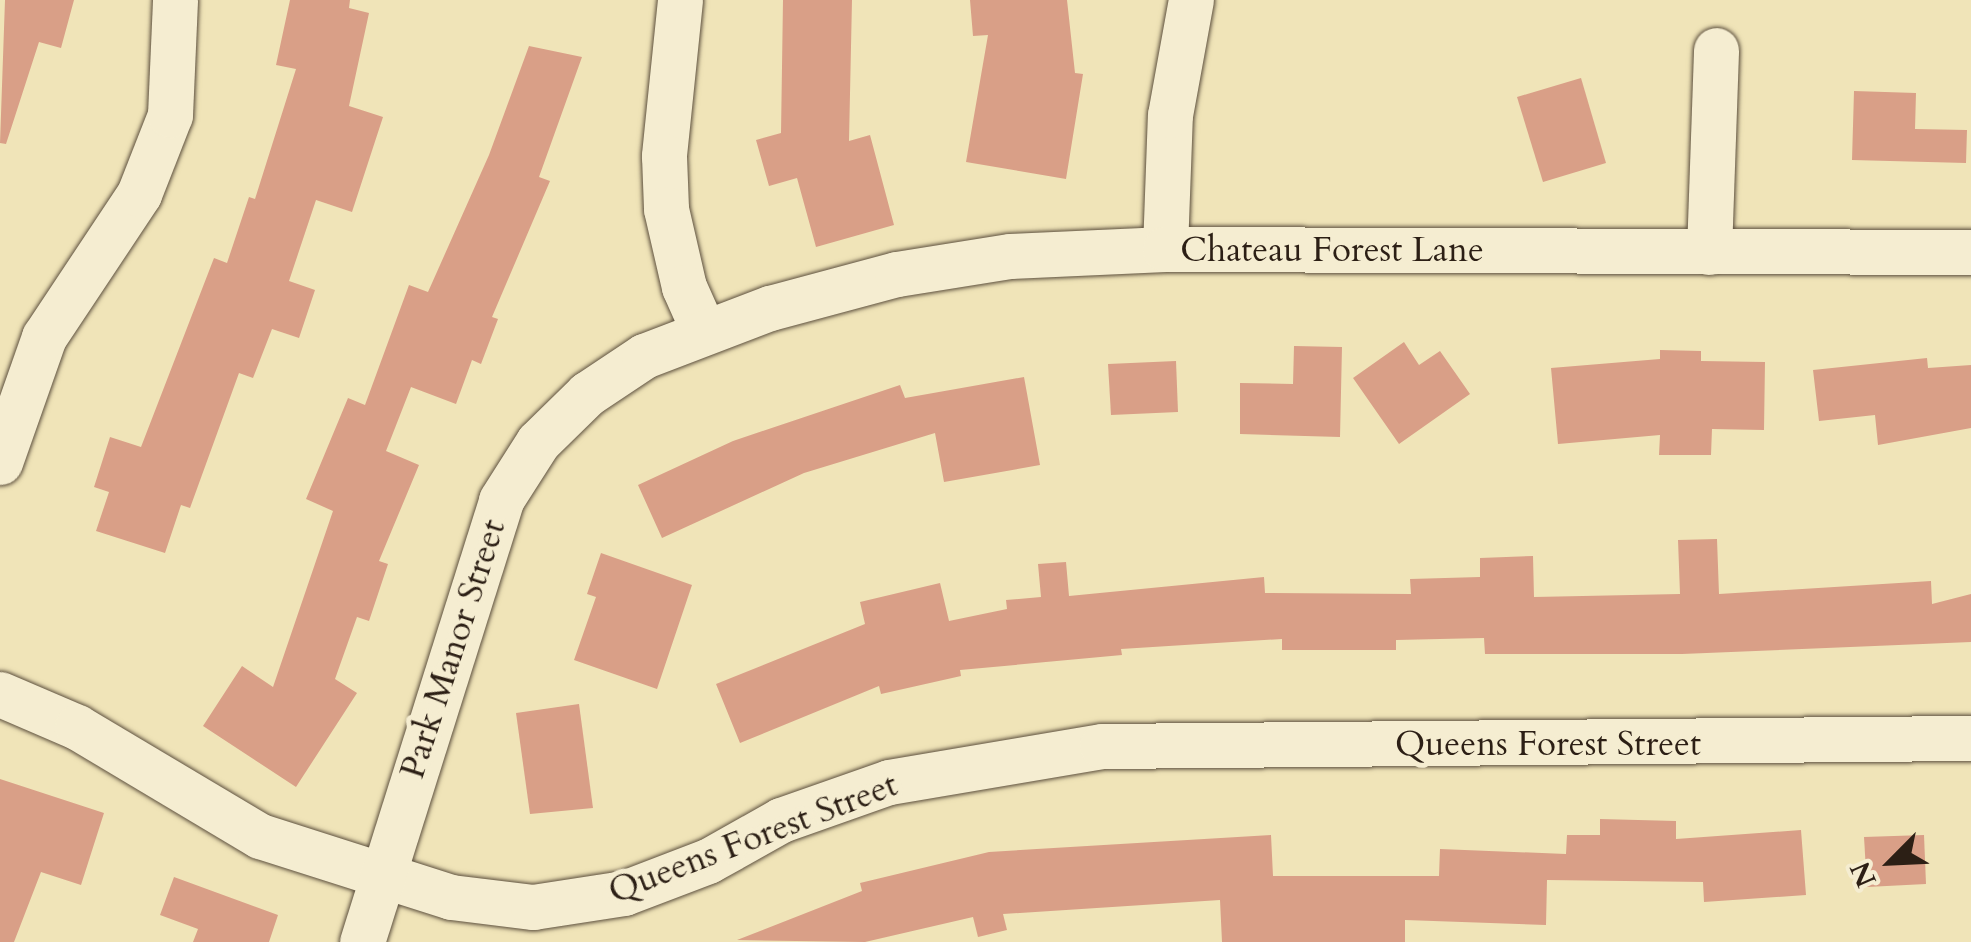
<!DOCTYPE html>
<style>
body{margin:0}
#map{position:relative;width:1971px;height:942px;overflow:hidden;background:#f0e4b8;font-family:Cardo,serif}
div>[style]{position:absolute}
.building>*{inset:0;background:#d99f87}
.roads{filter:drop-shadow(0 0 2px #5d503e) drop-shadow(0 0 2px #5d503e)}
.minor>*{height:45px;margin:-22.5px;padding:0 22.5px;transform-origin:22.5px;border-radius:22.5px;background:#f5edd1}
span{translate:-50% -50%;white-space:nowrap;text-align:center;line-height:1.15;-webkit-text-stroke:10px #f5edd1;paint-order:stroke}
.street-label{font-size:35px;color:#2c1f15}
.north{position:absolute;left:1841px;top:812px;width:100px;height:100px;-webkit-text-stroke:8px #f5edd1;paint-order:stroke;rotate:246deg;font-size:28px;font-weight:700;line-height:40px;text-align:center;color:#2c1f15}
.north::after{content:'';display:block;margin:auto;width:35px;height:45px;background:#2c1f15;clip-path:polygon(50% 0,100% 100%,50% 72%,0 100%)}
</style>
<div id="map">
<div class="building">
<div style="clip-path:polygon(5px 0,74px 0,61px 48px,39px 42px,6px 144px,0 143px)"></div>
<div style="clip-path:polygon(290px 0,350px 0,349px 8px,369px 13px,349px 106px,383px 117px,352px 212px,316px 200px,289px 281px,315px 290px,299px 338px,272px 329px,253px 378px,239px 373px,190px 508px,181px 505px,165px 553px,96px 531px,109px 492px,94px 487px,110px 437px,141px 447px,214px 258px,227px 263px,249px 197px,255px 199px,296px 69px,276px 65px)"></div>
<div style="clip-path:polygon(783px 0,852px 0,849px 141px,870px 135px,894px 225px,816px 247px,797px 178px,769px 186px,756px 140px,781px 133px)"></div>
<div style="clip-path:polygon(970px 0,1067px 0,1075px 73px,1083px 74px,1066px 179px,966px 162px,988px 35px,973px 36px)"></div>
<div style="clip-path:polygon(529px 46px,582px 57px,539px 177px,550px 181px,492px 317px,498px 319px,481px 364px,472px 360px,456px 404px,411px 387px,386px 451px,419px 465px,379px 561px,388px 564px,369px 621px,357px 617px,335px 679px,357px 693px,296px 787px,203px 726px,242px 666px,273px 687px,333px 511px,306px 499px,348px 398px,365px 405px,409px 285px,428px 292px,489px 155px)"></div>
<div style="clip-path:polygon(1581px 78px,1606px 163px,1543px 182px,1517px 97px)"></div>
<div style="clip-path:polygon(1854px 91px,1916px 93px,1915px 129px,1967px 130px,1966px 163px,1852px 160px)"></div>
<div style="clip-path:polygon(1404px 342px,1419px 365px,1440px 351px,1470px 394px,1399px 444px,1353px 378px)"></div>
<div style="clip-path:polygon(1294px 346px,1342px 347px,1340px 437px,1240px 434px,1240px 383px,1293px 384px)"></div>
<div style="clip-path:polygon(1660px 350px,1701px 351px,1701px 361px,1765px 362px,1764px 430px,1712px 429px,1711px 455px,1659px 455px,1660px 435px,1558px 444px,1551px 368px,1660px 359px)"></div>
<div style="clip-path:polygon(1927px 358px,1928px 368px,1971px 365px,1971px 428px,1878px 445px,1875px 415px,1819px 421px,1813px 370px)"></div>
<div style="clip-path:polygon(1176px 361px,1178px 412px,1111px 415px,1108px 364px)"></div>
<div style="clip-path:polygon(1024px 377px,1040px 465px,944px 482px,935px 433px,804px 473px,662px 538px,638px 485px,733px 441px,900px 385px,905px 398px)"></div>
<div style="clip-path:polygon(1717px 539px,1719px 594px,1931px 581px,1932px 604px,1971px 594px,1971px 642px,1682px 654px,1485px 654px,1484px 638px,1396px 640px,1396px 650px,1282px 650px,1282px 639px,1121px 649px,1122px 655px,960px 670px,961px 676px,881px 694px,879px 686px,740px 743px,716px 684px,865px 624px,860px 602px,940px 583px,949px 621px,1007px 609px,1006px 600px,1041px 597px,1038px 564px,1066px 562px,1069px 596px,1264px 577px,1265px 593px,1411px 594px,1410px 579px,1480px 577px,1480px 558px,1533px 556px,1534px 597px,1680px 594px,1678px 540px)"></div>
<div style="clip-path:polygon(601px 553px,692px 585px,657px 689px,574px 660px,596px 597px,587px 594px)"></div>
<div style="clip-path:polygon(579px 704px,593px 808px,530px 814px,516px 713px)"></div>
<div style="clip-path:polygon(0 779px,104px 813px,81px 885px,41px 872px,14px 942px,0 942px)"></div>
<div style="clip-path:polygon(1600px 819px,1676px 821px,1676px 839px,1801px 830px,1806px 895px,1704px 902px,1703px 882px,1547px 880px,1546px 925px,1405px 920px,1405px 942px,1222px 942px,1220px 900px,1003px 914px,1007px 930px,978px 937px,973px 917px,865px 942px,737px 940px,862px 891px,860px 883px,989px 852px,1271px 835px,1273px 876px,1439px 876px,1440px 849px,1566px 854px,1567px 835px,1600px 835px)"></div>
<div style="clip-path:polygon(1924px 835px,1926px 884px,1867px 887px,1864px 837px)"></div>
<div style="clip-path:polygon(174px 877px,278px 915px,269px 942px,193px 942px,198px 929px,160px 915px)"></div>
</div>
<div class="roads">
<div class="minor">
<div style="left:680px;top:0;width:157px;rotate:95.9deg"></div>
<div style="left:664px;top:156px;width:53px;rotate:87.8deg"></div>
<div style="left:666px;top:209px;width:80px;rotate:77deg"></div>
<div style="left:684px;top:287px;width:49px;rotate:66deg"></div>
<div style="left:1165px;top:249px;width:134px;rotate:-87.9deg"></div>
<div style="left:1170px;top:115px;width:117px;rotate:-79.7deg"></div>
<div style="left:1709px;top:252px;width:202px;rotate:-88deg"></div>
<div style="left:0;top:462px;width:133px;rotate:-70.6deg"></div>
<div style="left:44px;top:337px;width:172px;rotate:-56.4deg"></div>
<div style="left:139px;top:194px;width:85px;rotate:-68.6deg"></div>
<div style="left:170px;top:115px;width:115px;rotate:-87.5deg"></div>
<div style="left:0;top:694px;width:84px;rotate:23.2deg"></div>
<div style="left:77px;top:727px;width:213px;rotate:30.8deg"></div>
<div style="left:260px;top:836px;width:201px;rotate:17.7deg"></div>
<div style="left:451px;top:897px;width:83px;rotate:7deg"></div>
<div style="left:533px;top:907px;width:92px;rotate:-8.7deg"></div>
<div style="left:624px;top:893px;width:90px;rotate:-20.9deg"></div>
<div style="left:708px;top:861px;width:84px;rotate:-29.3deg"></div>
<div style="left:781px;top:820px;width:114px;rotate:-19.4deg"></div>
<div style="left:889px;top:782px;width:216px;rotate:-9.6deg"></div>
<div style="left:1102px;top:746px;width:869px;rotate:-0.53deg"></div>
<div style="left:362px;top:942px;width:463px;rotate:-72.5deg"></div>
<div style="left:501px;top:500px;width:69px;rotate:-57.5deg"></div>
<div style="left:538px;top:442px;width:69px;rotate:-44.4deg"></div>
<div style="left:587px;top:394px;width:69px;rotate:-33.7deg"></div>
<div style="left:644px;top:356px;width:135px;rotate:-20.9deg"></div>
<div style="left:770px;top:308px;width:131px;rotate:-15deg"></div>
<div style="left:897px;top:274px;width:114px;rotate:-9.1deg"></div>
<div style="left:1010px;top:256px;width:155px;rotate:-2.6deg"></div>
<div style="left:1165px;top:249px;width:806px;rotate:0.21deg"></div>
</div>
</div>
<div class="street-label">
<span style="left:1332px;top:250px">Chateau Forest Lane</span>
<span style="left:453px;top:649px;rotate:-72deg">Park Manor Street</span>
<span style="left:1548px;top:744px">Queens Forest Street</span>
<span style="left:753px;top:838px;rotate:-21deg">Queens Forest Street</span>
</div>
<div class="north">N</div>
</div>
